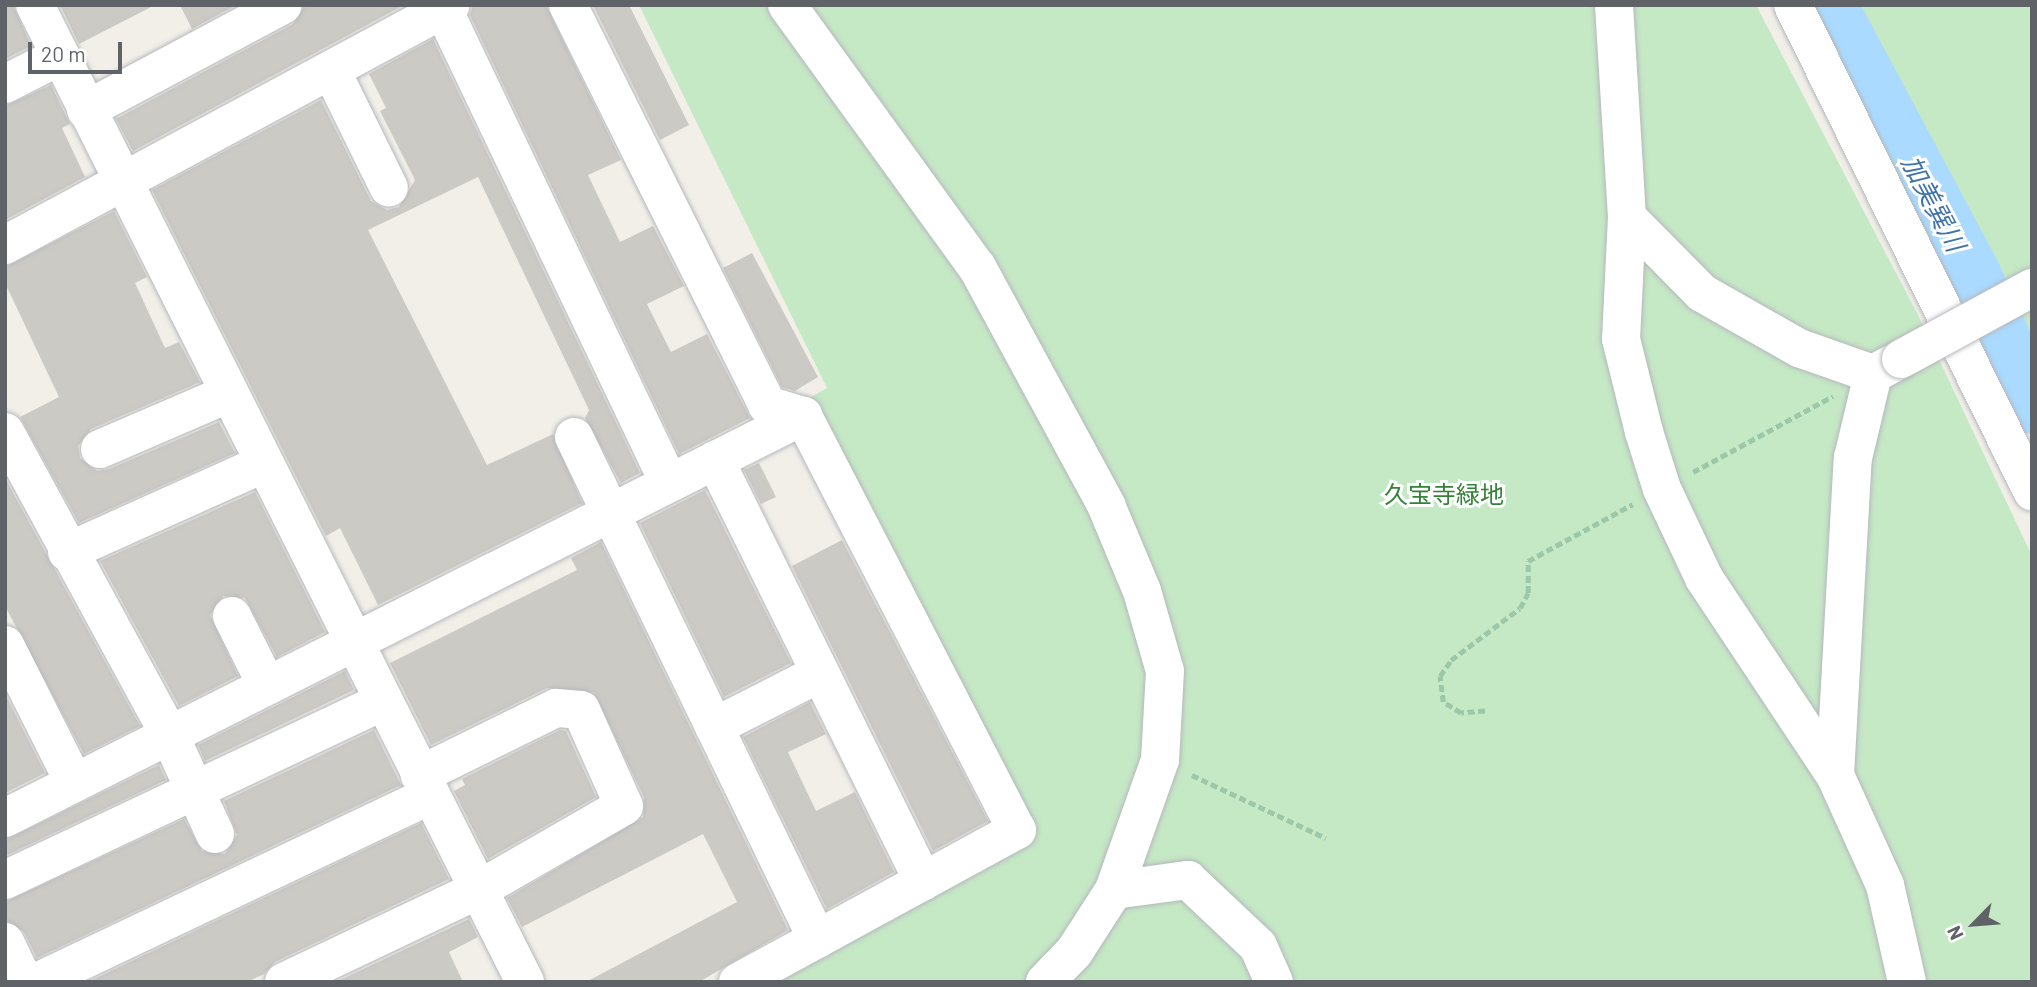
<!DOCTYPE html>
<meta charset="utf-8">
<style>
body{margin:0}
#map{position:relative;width:2037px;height:987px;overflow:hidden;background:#f1efe8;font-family:Barlow,"Noto Sans JP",sans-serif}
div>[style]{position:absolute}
.green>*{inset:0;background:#c5e8c5}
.river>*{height:58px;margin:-29px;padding:0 29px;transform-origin:29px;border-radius:29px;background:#aadaff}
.building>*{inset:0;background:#cccac5}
.path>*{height:4.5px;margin-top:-2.25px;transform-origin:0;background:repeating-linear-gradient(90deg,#9cc7a9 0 7px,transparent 0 10.5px)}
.roads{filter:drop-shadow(0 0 2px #b5b8bc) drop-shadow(0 0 2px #b5b8bc)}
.minor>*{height:38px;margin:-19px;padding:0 19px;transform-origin:19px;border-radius:19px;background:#fff}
.bridges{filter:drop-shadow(0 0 2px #b5b8bc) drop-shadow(0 0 2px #b5b8bc)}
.minor-bridge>*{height:38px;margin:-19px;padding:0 19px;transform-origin:19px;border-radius:19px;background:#fff}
span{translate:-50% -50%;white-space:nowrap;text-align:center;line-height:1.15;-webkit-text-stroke:6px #fff;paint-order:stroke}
.park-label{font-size:24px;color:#348238}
.water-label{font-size:26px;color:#4174aa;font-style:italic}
.frame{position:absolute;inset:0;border:7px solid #5f6368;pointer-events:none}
.north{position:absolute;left:1939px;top:889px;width:70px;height:70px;-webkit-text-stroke:5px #fff;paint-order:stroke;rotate:245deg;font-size:19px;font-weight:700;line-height:28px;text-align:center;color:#5f6368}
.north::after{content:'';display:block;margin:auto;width:24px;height:32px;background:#5f6368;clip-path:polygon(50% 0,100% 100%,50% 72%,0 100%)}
.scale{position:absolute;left:28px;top:42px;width:94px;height:32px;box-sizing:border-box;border:4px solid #5f6368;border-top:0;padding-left:9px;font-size:21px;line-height:24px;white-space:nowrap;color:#5f6368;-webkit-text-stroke:5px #fff;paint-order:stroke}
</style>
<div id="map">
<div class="green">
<div style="clip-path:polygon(639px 5px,1756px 5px,1918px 315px,2032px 556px,2032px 982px,767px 982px,1032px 836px,806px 400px,827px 388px)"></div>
<div style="clip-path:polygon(1843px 5px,2032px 5px,2032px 382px,1984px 278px)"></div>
</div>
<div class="river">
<div style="left:1828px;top:5px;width:308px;rotate:61.9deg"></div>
<div style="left:1973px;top:277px;width:141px;rotate:65.3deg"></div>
</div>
<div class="building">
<div style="clip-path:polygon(5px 5px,13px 5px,31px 46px,5px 59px)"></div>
<div style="clip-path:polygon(60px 5px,155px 5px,79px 44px)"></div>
<div style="clip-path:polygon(180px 5px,236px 5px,192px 29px)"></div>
<div style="clip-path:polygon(305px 5px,404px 5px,133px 151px,116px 119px,293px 24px)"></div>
<div style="clip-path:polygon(473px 5px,546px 5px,621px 160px,588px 175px,620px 242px,653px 226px,684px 286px,647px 304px,671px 352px,707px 334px,750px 418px,679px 454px,470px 15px)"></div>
<div style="clip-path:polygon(593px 5px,629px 5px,689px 125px,660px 140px)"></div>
<div style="clip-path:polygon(433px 39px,640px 473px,621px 483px,585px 418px,589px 410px,478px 177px,368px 230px,487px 465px,553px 434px,582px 503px,378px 605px,340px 528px,326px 536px,152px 190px,321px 100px,371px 201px,387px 210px,399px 207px,415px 180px,380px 111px,386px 108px,369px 74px)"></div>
<div style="clip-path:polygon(51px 85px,70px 124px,62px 128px,85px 177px,5px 220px,5px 106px)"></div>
<div style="clip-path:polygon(114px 211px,147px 277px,135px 283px,165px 348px,179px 342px,200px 382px,91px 429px,78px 446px,80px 458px,97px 471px,109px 469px,219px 422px,235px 453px,79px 523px,20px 417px,59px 397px,5px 283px,5px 267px)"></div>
<div style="clip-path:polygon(752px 253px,818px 377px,795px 391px,782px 387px,723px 268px)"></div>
<div style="clip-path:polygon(759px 463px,776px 497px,761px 504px,744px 470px)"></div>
<div style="clip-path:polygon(5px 478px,140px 726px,84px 754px,5px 606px)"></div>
<div style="clip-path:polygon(705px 490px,791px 663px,724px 697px,640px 523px)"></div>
<div style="clip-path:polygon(255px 492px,325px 632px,277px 657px,245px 598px,223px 596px,210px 615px,238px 676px,179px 706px,100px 561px)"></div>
<div style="clip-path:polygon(842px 540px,988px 821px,933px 851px,792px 566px)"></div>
<div style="clip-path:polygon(601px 542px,788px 930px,699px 982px,586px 982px,737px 902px,703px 834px,522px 927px,507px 898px,643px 817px,644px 797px,594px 693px,547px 688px,431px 745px,390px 663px,577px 570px,571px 558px)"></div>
<div style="clip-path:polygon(345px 671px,354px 690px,205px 761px,198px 745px)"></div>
<div style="clip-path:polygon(5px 694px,45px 773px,5px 793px)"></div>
<div style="clip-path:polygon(810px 702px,826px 734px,788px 752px,816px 811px,855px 792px,894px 872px,827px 909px,743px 737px)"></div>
<div style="clip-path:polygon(374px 730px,401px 785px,37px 958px,24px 932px,5px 920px,5px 902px,184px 819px,202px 851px,225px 854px,237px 835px,224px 801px)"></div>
<div style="clip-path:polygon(560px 730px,566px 731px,596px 797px,488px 859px,454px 791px,465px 785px,462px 779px)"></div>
<div style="clip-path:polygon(159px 765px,166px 780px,5px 856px,5px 840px)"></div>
<div style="clip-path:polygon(421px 823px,449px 879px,275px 962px,264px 974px,247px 982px,88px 982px)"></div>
<div style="clip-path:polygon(469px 919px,478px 937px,449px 952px,463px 982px,336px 982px)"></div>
</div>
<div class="path">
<div style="left:1693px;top:472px;width:159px;rotate:-28.5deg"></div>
<div style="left:1485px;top:711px;width:24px;rotate:175deg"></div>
<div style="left:1461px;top:713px;width:21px;rotate:-149deg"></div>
<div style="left:1443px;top:702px;width:26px;rotate:-97deg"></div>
<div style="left:1440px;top:676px;width:19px;rotate:-55deg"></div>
<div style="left:1451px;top:660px;width:86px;rotate:-37deg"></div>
<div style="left:1520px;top:608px;width:17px;rotate:-62deg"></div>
<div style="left:1528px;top:593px;width:32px;rotate:-90deg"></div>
<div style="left:1528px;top:561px;width:119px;rotate:-28.5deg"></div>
<div style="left:1192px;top:775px;width:148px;rotate:25.2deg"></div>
</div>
<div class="roads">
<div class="minor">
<div style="left:35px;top:5px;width:1093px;rotate:63.36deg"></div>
<div style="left:568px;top:5px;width:447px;rotate:63.5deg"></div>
<div style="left:767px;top:405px;width:38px;rotate:17deg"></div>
<div style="left:803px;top:416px;width:466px;rotate:62.7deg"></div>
<div style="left:1017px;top:830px;width:318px;rotate:151.4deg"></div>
<div style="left:787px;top:5px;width:324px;rotate:54.1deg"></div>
<div style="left:977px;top:267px;width:271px;rotate:61.5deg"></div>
<div style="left:1106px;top:505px;width:93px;rotate:67.3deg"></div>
<div style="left:1142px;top:591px;width:83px;rotate:74deg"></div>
<div style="left:1165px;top:671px;width:89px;rotate:93.2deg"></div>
<div style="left:1160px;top:760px;width:138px;rotate:109.5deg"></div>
<div style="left:1114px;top:890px;width:74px;rotate:122.8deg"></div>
<div style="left:1074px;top:952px;width:42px;rotate:134deg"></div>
<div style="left:1614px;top:5px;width:212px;rotate:86.5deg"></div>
<div style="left:1627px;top:217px;width:122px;rotate:92.8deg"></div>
<div style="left:1621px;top:339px;width:96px;rotate:76.1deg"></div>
<div style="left:1644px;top:432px;width:60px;rotate:72.5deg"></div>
<div style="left:1662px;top:489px;width:98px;rotate:64.7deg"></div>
<div style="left:1704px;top:578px;width:237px;rotate:56.4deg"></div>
<div style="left:1835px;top:775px;width:121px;rotate:65.6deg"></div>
<div style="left:1885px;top:885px;width:99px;rotate:77.2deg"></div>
<div style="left:1793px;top:5px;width:542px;rotate:63.81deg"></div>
<div style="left:443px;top:9px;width:525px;rotate:64.51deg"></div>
<div style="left:331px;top:70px;width:131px;rotate:63.8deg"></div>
<div style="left:5px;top:84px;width:62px;rotate:-27deg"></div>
<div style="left:86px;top:110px;width:223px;rotate:-28.1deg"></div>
<div style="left:1627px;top:217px;width:107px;rotate:45.4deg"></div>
<div style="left:1702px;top:293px;width:112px;rotate:29.6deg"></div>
<div style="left:1799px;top:348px;width:78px;rotate:19.4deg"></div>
<div style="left:1873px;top:374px;width:26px;rotate:-28deg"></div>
<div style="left:5px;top:245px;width:506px;rotate:-28.29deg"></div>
<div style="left:5px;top:432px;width:344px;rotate:61.5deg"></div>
<div style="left:169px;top:734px;width:110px;rotate:65.3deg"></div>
<div style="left:574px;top:437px;width:558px;rotate:64.17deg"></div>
<div style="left:100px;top:449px;width:139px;rotate:-23.3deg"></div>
<div style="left:715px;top:460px;width:470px;rotate:63.7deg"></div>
<div style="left:67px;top:552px;width:215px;rotate:-24.2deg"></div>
<div style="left:232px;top:616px;width:76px;rotate:63.4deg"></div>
<div style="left:5px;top:645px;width:153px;rotate:63.3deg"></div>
<div style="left:714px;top:727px;width:119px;rotate:-27deg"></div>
<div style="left:1835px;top:775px;width:318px;rotate:-86.8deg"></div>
<div style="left:1853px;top:458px;width:86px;rotate:-76.6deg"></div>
<div style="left:5px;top:818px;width:894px;rotate:-26.74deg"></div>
<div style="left:5px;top:880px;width:418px;rotate:-25.3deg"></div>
<div style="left:1114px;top:890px;width:75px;rotate:-7.7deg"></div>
<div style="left:1188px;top:880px;width:96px;rotate:43.3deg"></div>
<div style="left:1258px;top:946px;width:39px;rotate:66deg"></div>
<div style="left:5px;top:942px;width:44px;rotate:64.6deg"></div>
<div style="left:37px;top:982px;width:435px;rotate:-25.4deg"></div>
<div style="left:284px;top:982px;width:215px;rotate:-25.4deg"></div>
<div style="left:478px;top:890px;width:168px;rotate:-29.9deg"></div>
<div style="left:624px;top:806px;width:105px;rotate:-114.1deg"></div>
<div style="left:581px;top:710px;width:25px;rotate:-175deg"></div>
<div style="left:556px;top:708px;width:152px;rotate:153.8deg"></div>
</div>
</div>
<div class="bridges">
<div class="minor-bridge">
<div style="left:1901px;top:359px;width:149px;rotate:-28.5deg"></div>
</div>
</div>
<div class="park-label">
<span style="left:1444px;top:494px">久宝寺緑地</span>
</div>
<div class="water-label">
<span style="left:1934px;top:203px;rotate:62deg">加美巽川</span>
</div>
<div class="frame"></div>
<div class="north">N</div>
<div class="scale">20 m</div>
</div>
